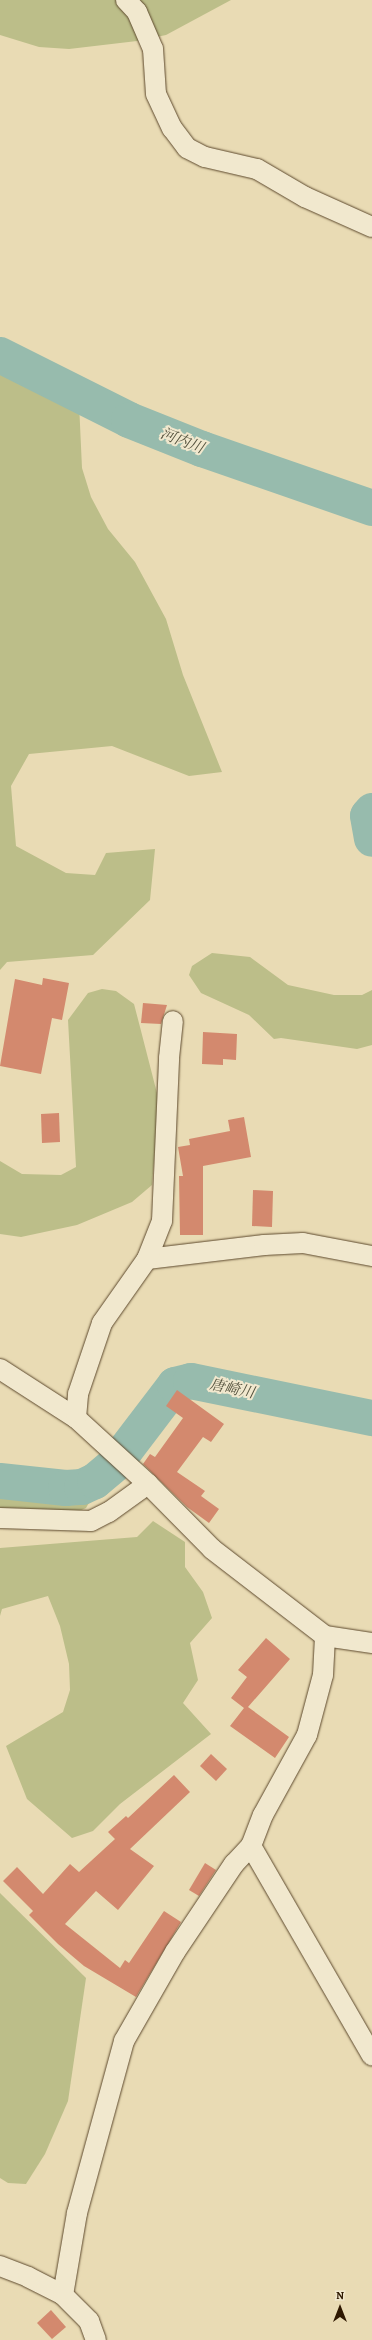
<!DOCTYPE html>
<meta charset="utf-8">
<style>
body{margin:0}
#map{position:relative;width:372px;height:2340px;overflow:hidden;background:#e9dbb4;font-family:Alegreya,"Noto Serif JP",serif}
div>[style]{position:absolute}
.green>*{inset:0;background:#bcbe89}
.river>*{height:36px;margin:-18px;padding:0 18px;transform-origin:18px;border-radius:18px;background:#97bbad}
.building>*{inset:0;background:#d3896e}
.roads{filter:drop-shadow(0 0 1px #5d492d) drop-shadow(0 0 1px #5d492d)}
.street>*{height:20px;margin:-10px;padding:0 10px;transform-origin:10px;border-radius:10px;background:#f1e8ce}
span{translate:-50% -50%;white-space:nowrap;text-align:center;line-height:1.15;-webkit-text-stroke:4px #f1e8ce;paint-order:stroke}
.water-label{font-size:15px;color:#53513d;font-style:italic}
.north{position:absolute;left:320px;top:2288px;width:40px;height:40px;-webkit-text-stroke:3px #f1e8ce;paint-order:stroke;rotate:0deg;font-size:11px;font-weight:700;line-height:16px;text-align:center;color:#2e1800}
.north::after{content:'';display:block;margin:auto;width:14px;height:18px;background:#2e1800;clip-path:polygon(50% 0,100% 100%,50% 72%,0 100%)}
</style>
<div id="map">
<div class="green">
<div style="clip-path:polygon(0 0,231px 0,166px 35px,137px 41px,69px 49px,39px 47px,0 35px)"></div>
<div style="clip-path:polygon(0 338px,79px 403px,82px 468px,91px 497px,108px 529px,135px 562px,166px 619px,183px 675px,222px 772px,189px 776px,112px 746px,29px 754px,11px 786px,16px 846px,66px 873px,95px 875px,106px 853px,155px 849px,150px 900px,93px 955px,7px 962px,0 970px)"></div>
<div style="clip-path:polygon(212px 953px,250px 957px,288px 985px,334px 995px,362px 995px,372px 990px,372px 1045px,357px 1049px,281px 1038px,274px 1039px,249px 1015px,201px 993px,189px 975px,192px 966px)"></div>
<div style="clip-path:polygon(102px 989px,116px 991px,134px 1004px,140px 1027px,159px 1101px,152px 1185px,132px 1202px,77px 1225px,21px 1237px,0 1234px,0 1161px,22px 1174px,61px 1175px,76px 1167px,68px 1020px,88px 993px)"></div>
<div style="clip-path:polygon(0 1488px,82px 1492px,89px 1495px,90px 1501px,86px 1508px,79px 1511px,0 1508px)"></div>
<div style="clip-path:polygon(153px 1521px,185px 1542px,185px 1567px,203px 1592px,212px 1618px,190px 1643px,198px 1680px,183px 1703px,211px 1734px,120px 1804px,93px 1831px,72px 1838px,27px 1799px,6px 1746px,63px 1712px,70px 1690px,69px 1664px,60px 1626px,48px 1596px,2px 1609px,0 1616px,0 1548px,137px 1537px)"></div>
<div style="clip-path:polygon(0 1893px,86px 1978px,68px 2101px,45px 2154px,26px 2184px,8px 2183px,0 2178px)"></div>
</div>
<div class="river">
<div style="left:0;top:355px;width:144px;rotate:26.7deg"></div>
<div style="left:129px;top:420px;width:79px;rotate:21.7deg"></div>
<div style="left:202px;top:449px;width:180px;rotate:19.1deg"></div>
<div style="left:372px;top:811px;width:6px;rotate:129deg"></div>
<div style="left:368px;top:816px;width:23px;rotate:80deg"></div>
<div style="left:124px;top:1452px;width:84px;rotate:-52.7deg"></div>
<div style="left:175px;top:1385px;width:16px;rotate:-14deg"></div>
<div style="left:191px;top:1381px;width:185px;rotate:11.6deg"></div>
<div style="left:0;top:1481px;width:66px;rotate:6.1deg"></div>
<div style="left:66px;top:1488px;width:16px;rotate:-4deg"></div>
<div style="left:82px;top:1487px;width:14px;rotate:-25deg"></div>
<div style="left:95px;top:1481px;width:26px;rotate:-40deg"></div>
</div>
<div class="building">
<div style="clip-path:polygon(43px 978px,69px 983px,62px 1020px,52px 1018px,41px 1074px,0 1066px,15px 979px,42px 985px)"></div>
<div style="clip-path:polygon(143px 1003px,167px 1005px,161px 1024px,141px 1023px)"></div>
<div style="clip-path:polygon(203px 1032px,237px 1034px,236px 1060px,223px 1059px,223px 1065px,202px 1064px)"></div>
<div style="clip-path:polygon(59px 1113px,60px 1142px,42px 1143px,41px 1114px)"></div>
<div style="clip-path:polygon(244px 1117px,251px 1157px,203px 1166px,203px 1235px,180px 1235px,179px 1176px,183px 1176px,178px 1147px,190px 1145px,189px 1139px,230px 1131px,228px 1120px)"></div>
<div style="clip-path:polygon(253px 1190px,273px 1191px,272px 1227px,252px 1226px)"></div>
<div style="clip-path:polygon(177px 1390px,224px 1424px,211px 1442px,203px 1437px,177px 1472px,205px 1491px,201px 1496px,219px 1509px,209px 1523px,187px 1507px,143px 1464px,150px 1454px,155px 1457px,183px 1418px,166px 1406px)"></div>
<div style="clip-path:polygon(266px 1638px,290px 1659px,248px 1707px,289px 1737px,275px 1758px,230px 1726px,244px 1708px,231px 1698px,247px 1677px,238px 1670px)"></div>
<div style="clip-path:polygon(211px 1754px,227px 1769px,216px 1781px,200px 1766px)"></div>
<div style="clip-path:polygon(174px 1775px,190px 1792px,130px 1849px,154px 1866px,118px 1910px,96px 1891px,65px 1924px,120px 1968px,125px 1960px,129px 1963px,164px 1911px,181px 1922px,136px 1997px,84px 1966px,58px 1944px,29px 1915px,33px 1911px,3px 1881px,17px 1867px,43px 1894px,70px 1864px,79px 1872px,115px 1839px,108px 1832px,126px 1816px,128px 1818px)"></div>
<div style="clip-path:polygon(205px 1863px,216px 1870px,199px 1896px,189px 1890px)"></div>
<div style="clip-path:polygon(51px 2310px,66px 2327px,52px 2339px,37px 2323px)"></div>
</div>
<div class="roads">
<div class="street">
<div style="left:126px;top:0;width:16px;rotate:47deg"></div>
<div style="left:137px;top:12px;width:40px;rotate:66.6deg"></div>
<div style="left:153px;top:49px;width:45px;rotate:86.2deg"></div>
<div style="left:156px;top:94px;width:38px;rotate:65deg"></div>
<div style="left:172px;top:128px;width:25px;rotate:53deg"></div>
<div style="left:187px;top:148px;width:20px;rotate:27deg"></div>
<div style="left:205px;top:157px;width:53px;rotate:13deg"></div>
<div style="left:257px;top:169px;width:56px;rotate:30.3deg"></div>
<div style="left:305px;top:197px;width:73px;rotate:24.1deg"></div>
<div style="left:147px;top:1259px;width:118px;rotate:-6.8deg"></div>
<div style="left:264px;top:1245px;width:39px;rotate:-3deg"></div>
<div style="left:303px;top:1243px;width:70px;rotate:10.7deg"></div>
<div style="left:0;top:1369px;width:90px;rotate:32.8deg"></div>
<div style="left:76px;top:1418px;width:98px;rotate:42.5deg"></div>
<div style="left:148px;top:1484px;width:91px;rotate:45.4deg"></div>
<div style="left:212px;top:1549px;width:143px;rotate:37.6deg"></div>
<div style="left:325px;top:1636px;width:48px;rotate:8.5deg"></div>
<div style="left:76px;top:1418px;width:24px;rotate:-85deg"></div>
<div style="left:78px;top:1394px;width:75px;rotate:-71.3deg"></div>
<div style="left:102px;top:1323px;width:78px;rotate:-54.9deg"></div>
<div style="left:147px;top:1259px;width:41px;rotate:-68.5deg"></div>
<div style="left:162px;top:1221px;width:163px;rotate:-87.5deg"></div>
<div style="left:169px;top:1058px;width:37px;rotate:-84deg"></div>
<div style="left:0;top:1518px;width:91px;rotate:1.9deg"></div>
<div style="left:91px;top:1521px;width:20px;rotate:-27deg"></div>
<div style="left:109px;top:1512px;width:48px;rotate:-35.7deg"></div>
<div style="left:251px;top:1846px;width:242px;rotate:60deg"></div>
<div style="left:0;top:2266px;width:30px;rotate:21deg"></div>
<div style="left:28px;top:2277px;width:39px;rotate:27deg"></div>
<div style="left:63px;top:2295px;width:37px;rotate:45deg"></div>
<div style="left:89px;top:2321px;width:20px;rotate:70deg"></div>
<div style="left:63px;top:2295px;width:83px;rotate:-80.3deg"></div>
<div style="left:77px;top:2213px;width:178px;rotate:-74.7deg"></div>
<div style="left:124px;top:2041px;width:103px;rotate:-60.2deg"></div>
<div style="left:175px;top:1952px;width:106px;rotate:-56.2deg"></div>
<div style="left:234px;top:1864px;width:25px;rotate:-47deg"></div>
<div style="left:251px;top:1846px;width:33px;rotate:-69deg"></div>
<div style="left:263px;top:1815px;width:91px;rotate:-61.2deg"></div>
<div style="left:307px;top:1735px;width:62px;rotate:-75.1deg"></div>
<div style="left:323px;top:1675px;width:39px;rotate:-87deg"></div>
</div>
</div>
<div class="water-label">
<span style="left:182px;top:441px;rotate:21deg">河内川</span>
<span style="left:232px;top:1389px;rotate:12deg">唐崎川</span>
</div>
<div class="north">N</div>
</div>
